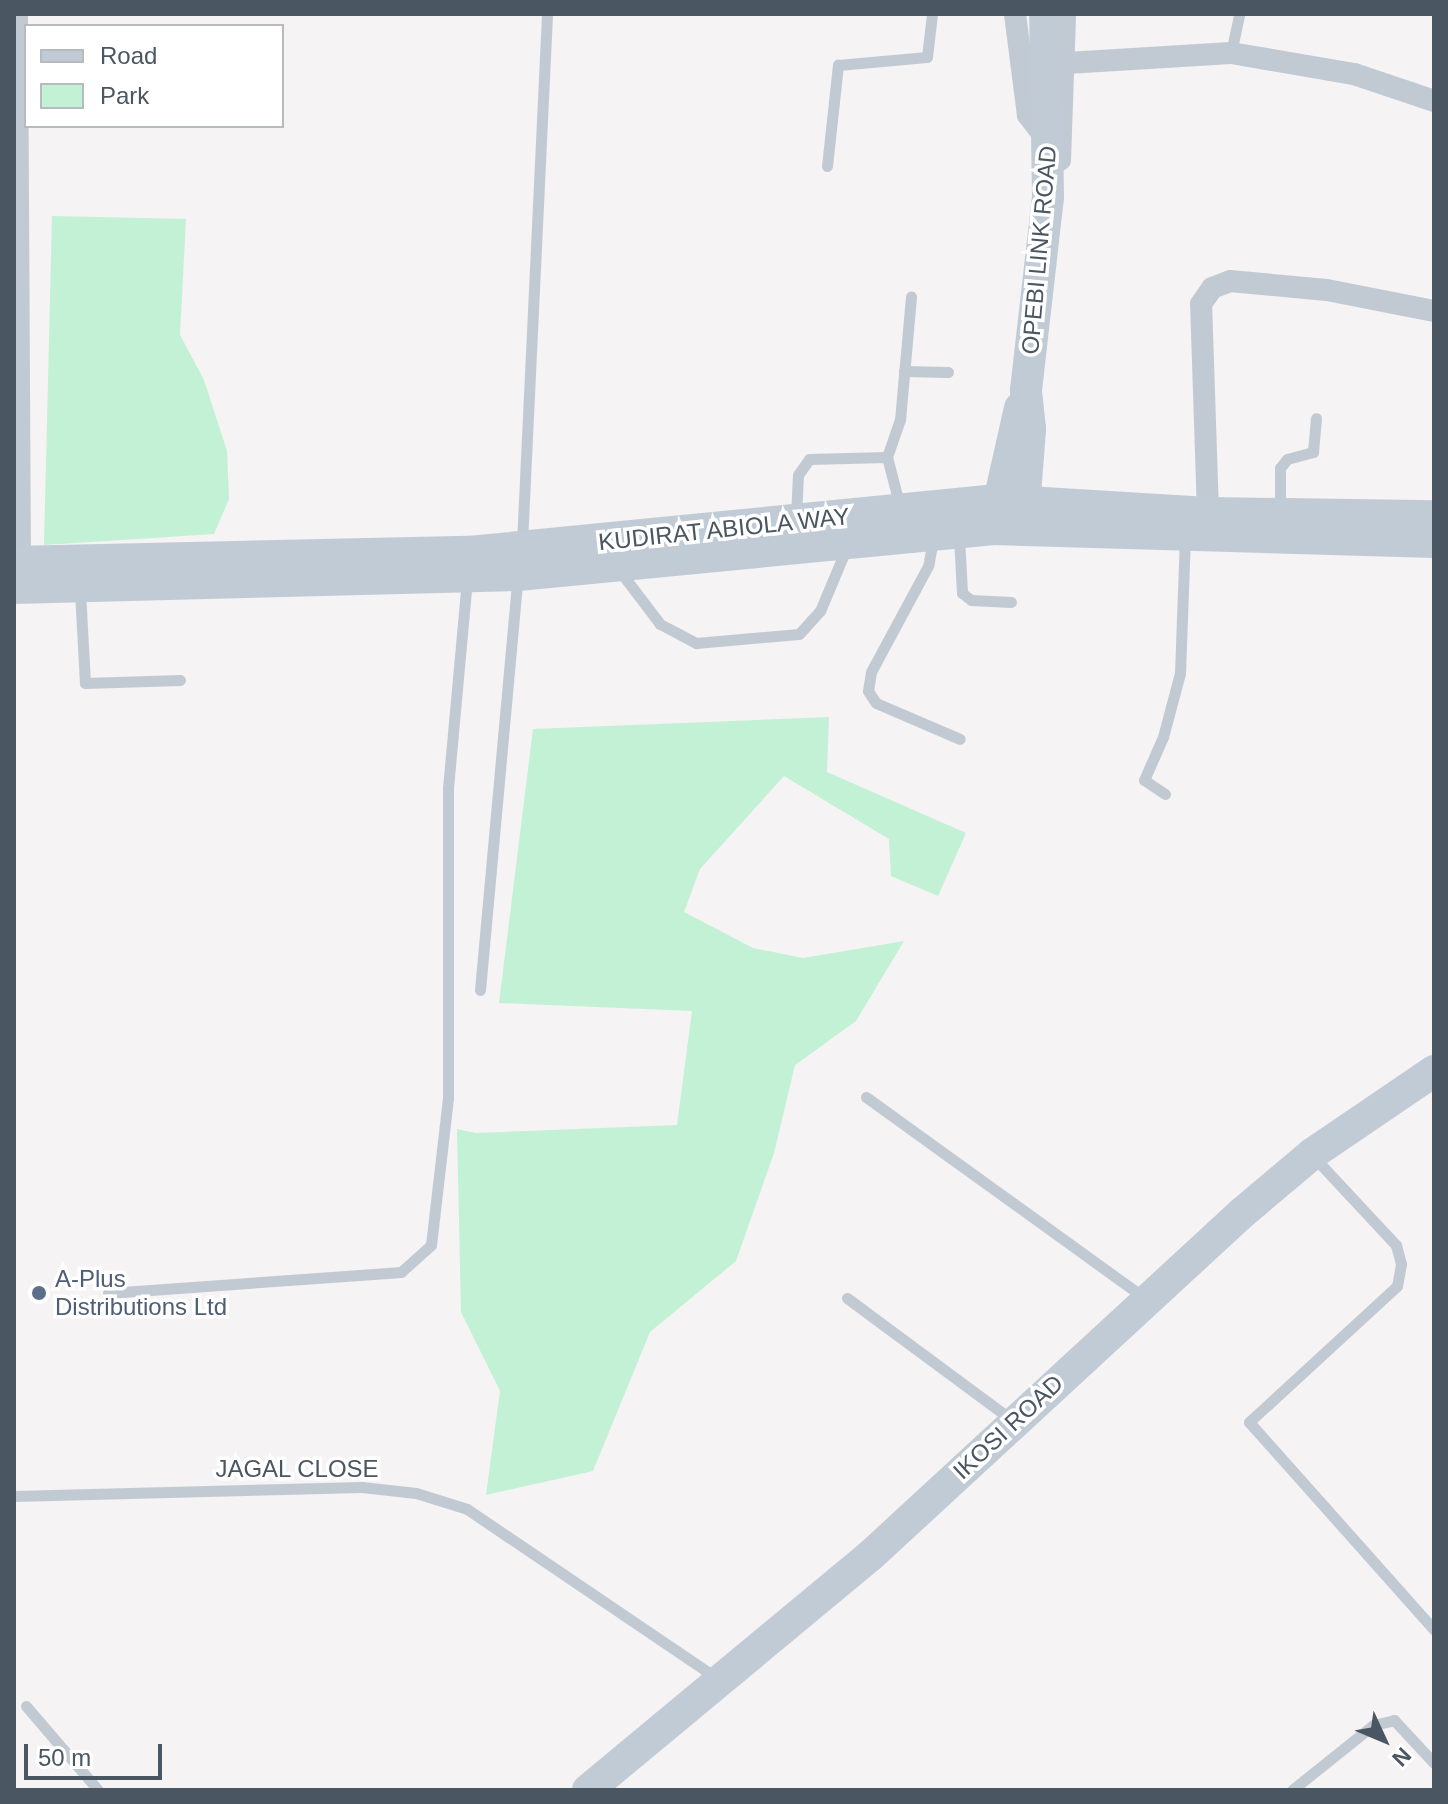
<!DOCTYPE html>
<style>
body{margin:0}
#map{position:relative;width:1448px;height:1804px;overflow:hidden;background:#f5f3f3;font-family:Helvetica,sans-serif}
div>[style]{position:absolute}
.green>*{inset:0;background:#c3f1d5}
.lane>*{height:11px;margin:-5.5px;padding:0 5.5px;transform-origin:5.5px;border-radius:5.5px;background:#c1cad2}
.street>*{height:22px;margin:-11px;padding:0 11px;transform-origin:11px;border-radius:11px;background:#c1cad2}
.secondary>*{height:32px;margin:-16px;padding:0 16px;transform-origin:16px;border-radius:16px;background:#c1cbd6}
.dots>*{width:22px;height:22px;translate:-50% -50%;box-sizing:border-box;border:4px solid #fff;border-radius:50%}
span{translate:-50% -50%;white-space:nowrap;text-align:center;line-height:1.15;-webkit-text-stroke:7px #fff;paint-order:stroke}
.street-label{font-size:24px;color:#4a5661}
.service-label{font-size:24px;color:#4e5e75}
.left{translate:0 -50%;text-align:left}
.frame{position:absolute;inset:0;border:16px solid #4a5661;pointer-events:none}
.legend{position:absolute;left:24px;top:24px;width:260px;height:104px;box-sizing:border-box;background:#fff;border:2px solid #b7bbc0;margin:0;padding:10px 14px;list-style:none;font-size:24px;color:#4a5661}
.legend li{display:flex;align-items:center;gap:16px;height:40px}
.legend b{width:40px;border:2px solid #b7bbc0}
.north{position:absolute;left:1344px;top:1700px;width:80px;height:80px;-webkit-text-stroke:6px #fff;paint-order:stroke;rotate:134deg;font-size:22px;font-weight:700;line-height:32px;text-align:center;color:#4a5661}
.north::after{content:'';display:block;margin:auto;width:28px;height:36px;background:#4a5661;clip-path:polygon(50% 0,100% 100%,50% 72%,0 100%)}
.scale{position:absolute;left:24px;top:1744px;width:138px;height:36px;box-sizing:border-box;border:4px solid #4a5661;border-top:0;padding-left:10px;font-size:24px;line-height:28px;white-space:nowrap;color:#4a5661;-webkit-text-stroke:6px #fff;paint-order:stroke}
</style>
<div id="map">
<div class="green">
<div style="clip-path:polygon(52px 216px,186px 219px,180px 335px,204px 380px,227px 451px,229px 499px,214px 534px,44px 545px)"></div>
<div style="clip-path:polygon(829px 717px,827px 772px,966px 833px,938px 896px,891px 876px,889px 839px,784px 776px,700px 869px,684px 912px,753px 948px,803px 958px,904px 941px,856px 1021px,795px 1065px,774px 1153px,736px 1261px,650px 1332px,593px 1471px,486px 1495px,500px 1391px,461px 1312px,457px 1129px,476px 1133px,677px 1125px,692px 1011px,499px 1003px,533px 729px)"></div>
</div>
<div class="lane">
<div style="left:1231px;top:53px;width:40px;rotate:-78deg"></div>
<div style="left:827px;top:166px;width:102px;rotate:-83.8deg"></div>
<div style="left:838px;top:65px;width:89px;rotate:-5.1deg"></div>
<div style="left:927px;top:57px;width:43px;rotate:-83.4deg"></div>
<div style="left:904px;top:371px;width:44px;rotate:1.3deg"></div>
<div style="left:887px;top:457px;width:39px;rotate:-71deg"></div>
<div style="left:900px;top:420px;width:124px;rotate:-84.9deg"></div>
<div style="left:1280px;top:511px;width:43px;rotate:-90deg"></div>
<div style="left:1280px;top:468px;width:11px;rotate:-52deg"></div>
<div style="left:1287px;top:459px;width:27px;rotate:-15deg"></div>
<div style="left:1313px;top:452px;width:34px;rotate:-85deg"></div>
<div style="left:796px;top:516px;width:41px;rotate:-87.2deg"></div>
<div style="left:798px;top:475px;width:19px;rotate:-55deg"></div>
<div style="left:809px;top:459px;width:78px;rotate:-1.5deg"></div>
<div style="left:887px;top:457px;width:52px;rotate:75.4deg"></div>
<div style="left:959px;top:537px;width:56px;rotate:86.9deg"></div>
<div style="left:962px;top:593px;width:11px;rotate:38deg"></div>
<div style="left:971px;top:600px;width:40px;rotate:2.9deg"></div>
<div style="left:933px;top:539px;width:27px;rotate:100deg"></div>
<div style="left:928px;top:566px;width:120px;rotate:118.3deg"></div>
<div style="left:871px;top:672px;width:19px;rotate:99deg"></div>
<div style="left:868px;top:691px;width:14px;rotate:56deg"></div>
<div style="left:876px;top:703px;width:91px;rotate:23.2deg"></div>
<div style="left:522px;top:543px;width:530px;rotate:-87.29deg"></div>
<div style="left:619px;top:570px;width:68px;rotate:52.8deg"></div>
<div style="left:660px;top:624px;width:41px;rotate:27.8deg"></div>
<div style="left:696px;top:643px;width:103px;rotate:-5deg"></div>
<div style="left:799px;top:634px;width:31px;rotate:-48deg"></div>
<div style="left:820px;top:611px;width:67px;rotate:-67.2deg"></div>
<div style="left:80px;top:591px;width:92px;rotate:86.9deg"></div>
<div style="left:85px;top:683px;width:95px;rotate:-1.8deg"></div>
<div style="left:1165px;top:794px;width:25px;rotate:-146deg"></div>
<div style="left:1144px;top:780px;width:47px;rotate:-66.2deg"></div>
<div style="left:1163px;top:737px;width:66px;rotate:-75.1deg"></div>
<div style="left:1180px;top:673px;width:136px;rotate:-87.9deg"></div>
<div style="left:480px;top:990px;width:416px;rotate:-84.8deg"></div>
<div style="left:866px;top:1097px;width:345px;rotate:35.8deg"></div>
<div style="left:1312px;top:1155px;width:123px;rotate:47deg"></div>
<div style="left:1396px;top:1245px;width:20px;rotate:75deg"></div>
<div style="left:1401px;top:1264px;width:22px;rotate:100deg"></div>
<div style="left:1397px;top:1286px;width:201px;rotate:137.4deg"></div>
<div style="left:1249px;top:1422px;width:278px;rotate:48.3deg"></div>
<div style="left:108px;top:1293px;width:294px;rotate:-4.1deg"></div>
<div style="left:401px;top:1272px;width:40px;rotate:-42deg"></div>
<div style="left:431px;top:1245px;width:148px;rotate:-83.4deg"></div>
<div style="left:448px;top:1098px;width:310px;rotate:-90deg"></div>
<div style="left:448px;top:788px;width:209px;rotate:-84.8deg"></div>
<div style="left:847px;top:1298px;width:207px;rotate:36.5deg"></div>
<div style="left:14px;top:1496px;width:348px;rotate:-1.5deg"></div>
<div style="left:362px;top:1487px;width:54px;rotate:6.3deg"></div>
<div style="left:416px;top:1493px;width:53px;rotate:17.4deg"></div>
<div style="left:467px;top:1509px;width:302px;rotate:34.1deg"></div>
<div style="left:26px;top:1706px;width:111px;rotate:49.4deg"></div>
<div style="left:1292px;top:1790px;width:104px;rotate:-38.7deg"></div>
<div style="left:1373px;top:1725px;width:22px;rotate:-13deg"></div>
<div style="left:1394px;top:1720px;width:59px;rotate:47.1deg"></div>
</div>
<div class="street">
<div style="left:17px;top:14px;width:548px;rotate:89.69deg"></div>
<div style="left:1015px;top:14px;width:102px;rotate:82.7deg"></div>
<div style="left:1028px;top:115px;width:36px;rotate:53deg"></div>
<div style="left:1067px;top:63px;width:164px;rotate:-3.5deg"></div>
<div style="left:1231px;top:53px;width:125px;rotate:9.7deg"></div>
<div style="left:1354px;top:74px;width:84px;rotate:18.6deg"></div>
<div style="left:1060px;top:160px;width:146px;rotate:-88deg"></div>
<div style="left:1208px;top:513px;width:209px;rotate:-91.9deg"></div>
<div style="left:1201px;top:304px;width:19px;rotate:-55deg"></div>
<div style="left:1212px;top:288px;width:19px;rotate:-21deg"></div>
<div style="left:1230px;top:281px;width:97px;rotate:5.3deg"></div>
<div style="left:1327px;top:290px;width:109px;rotate:11.1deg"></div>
</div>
<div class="secondary">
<div style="left:995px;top:519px;width:114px;rotate:-77.3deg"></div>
<div style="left:1023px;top:521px;width:92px;rotate:-85.6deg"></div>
<div style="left:1030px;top:429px;width:39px;rotate:-96deg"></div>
<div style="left:1026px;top:390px;width:194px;rotate:-83.5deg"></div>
<div style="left:1048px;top:197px;width:183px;rotate:-90.9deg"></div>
<div style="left:14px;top:562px;width:455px;rotate:-1.3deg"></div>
<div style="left:469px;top:552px;width:531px;rotate:-5.62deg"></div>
<div style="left:997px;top:500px;width:211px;rotate:3.5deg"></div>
<div style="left:1208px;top:513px;width:226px;rotate:0.8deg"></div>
<div style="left:14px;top:588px;width:504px;rotate:-1.48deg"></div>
<div style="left:518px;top:575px;width:478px;rotate:-5.5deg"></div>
<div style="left:994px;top:529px;width:440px;rotate:1.7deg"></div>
<div style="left:588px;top:1790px;width:366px;rotate:-39.7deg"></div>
<div style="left:870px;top:1556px;width:506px;rotate:-42.68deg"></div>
<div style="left:1242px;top:1213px;width:92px;rotate:-40.1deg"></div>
<div style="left:1312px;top:1154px;width:148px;rotate:-34.2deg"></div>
</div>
<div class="dots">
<div style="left:39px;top:1293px;background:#5c6f8a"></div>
</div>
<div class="street-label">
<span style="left:1039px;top:250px;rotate:-85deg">OPEBI LINK ROAD</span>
<span style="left:724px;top:529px;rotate:-6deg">KUDIRAT ABIOLA WAY</span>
<span style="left:1008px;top:1427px;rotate:-43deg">IKOSI ROAD</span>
<span style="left:297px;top:1469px">JAGAL CLOSE</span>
</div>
<div class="service-label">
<span class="left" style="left:55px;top:1293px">A-Plus<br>Distributions Ltd</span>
</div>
<div class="frame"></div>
<ul class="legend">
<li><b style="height:10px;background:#c1cbd6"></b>Road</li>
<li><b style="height:22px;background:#c3f1d5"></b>Park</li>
</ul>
<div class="north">N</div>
<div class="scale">50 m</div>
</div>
